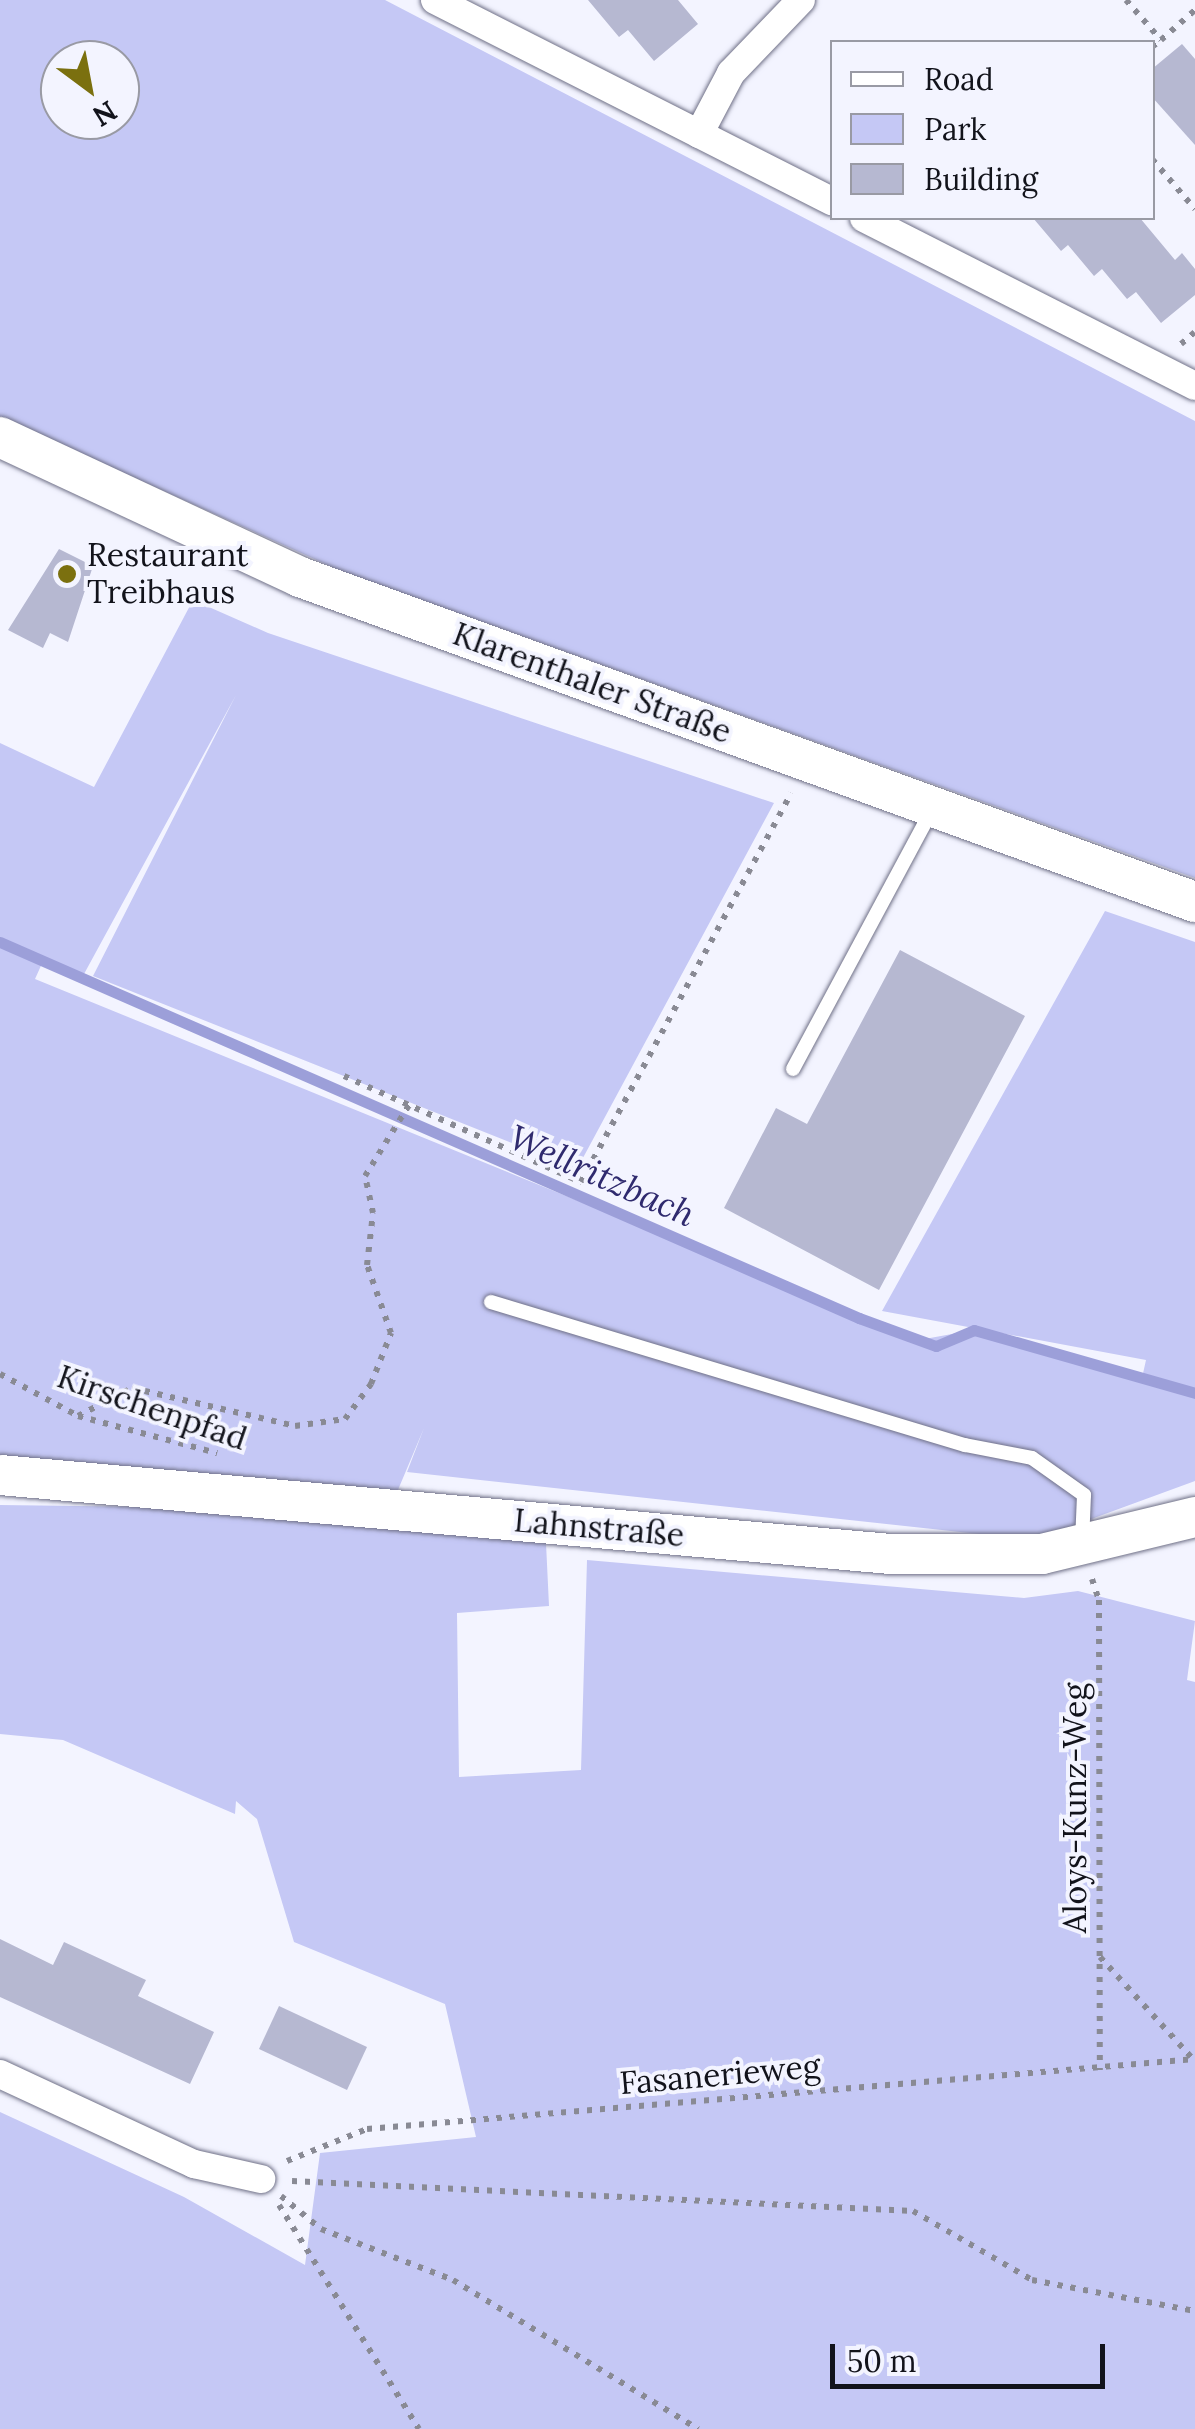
<!DOCTYPE html>
<meta charset="utf-8">
<style>
body{margin:0}
#map{position:relative;width:1195px;height:2429px;overflow:hidden;background:#f3f4ff;font-family:Lora,serif}
div>[style]{position:absolute}
.green>*{inset:0;background:#c5c8f5}
.stream>*{height:11px;margin:-5.5px;padding:0 5.5px;transform-origin:5.5px;border-radius:5.5px;background:#9c9fd9}
.building>*{inset:0;background:#b6b8d1}
.path>*{height:6px;margin-top:-3px;transform-origin:0;background:repeating-linear-gradient(90deg,#898a94 0 5px,transparent 0 13px)}
.roads{filter:drop-shadow(0 0 2px #6f7087) drop-shadow(0 0 2px #6f7087)}
.lane>*{height:14px;margin:-7px;padding:0 7px;transform-origin:7px;border-radius:7px;background:#fff}
.street>*{height:28px;margin:-14px;padding:0 14px;transform-origin:14px;border-radius:14px;background:#fff}
.secondary>*{height:40px;margin:-20px;padding:0 20px;transform-origin:20px;border-radius:20px;background:#fff}
.dots>*{width:28px;height:28px;translate:-50% -50%;box-sizing:border-box;border:5px solid #f3f4ff;border-radius:50%}
span{translate:-50% -50%;white-space:nowrap;text-align:center;line-height:1.15;-webkit-text-stroke:8px #f3f4ff;paint-order:stroke}
.poi-label{font-size:32px;color:#12131b}
.left{translate:0 -50%;text-align:left}
.street-label{font-size:32px;color:#12131b}
.water-label{font-size:35px;color:#2f2a6e;font-style:italic}
.legend{position:absolute;left:830px;top:40px;width:325px;height:180px;box-sizing:border-box;background:#f3f4ff;border:2px solid #999aa4;margin:0;padding:12px 18px;list-style:none;font-size:30px;color:#12131b}
.legend li{display:flex;align-items:center;gap:20px;height:50px}
.legend b{width:50px;border:2px solid #999aa4}
.north{position:absolute;left:40px;top:40px;width:100px;height:100px;box-sizing:border-box;background:#f3f4ff;border:2px solid #999aa4;border-radius:50%;rotate:148deg;font-size:28px;font-weight:700;line-height:40px;text-align:center;color:#12131b}
.north::after{content:'';display:block;margin:auto;width:35px;height:45px;background:#7b700f;clip-path:polygon(50% 0,100% 100%,50% 72%,0 100%)}
.scale{position:absolute;left:830px;top:2344px;width:275px;height:45px;box-sizing:border-box;border:5px solid #12131b;border-top:0;padding-left:12px;font-size:30px;line-height:35px;white-space:nowrap;color:#12131b;-webkit-text-stroke:8px #f3f4ff;paint-order:stroke}
</style>
<div id="map">
<div class="green">
<div style="clip-path:polygon(evenodd,0 0,385px 0,1195px 421px,1195px 878px,341px 571px,0 417px,0 0,60px 60px,120px 60px,120px 120px,60px 120px,60px 60px)"></div>
<div style="clip-path:polygon(193px 600px,268px 633px,774px 803px,577px 1169px,93px 976px,236px 695px,84px 974px,44px 959px,35px 979px,919px 1340px,974px 1330px,1142px 1378px,1146px 1360px,882px 1311px,1105px 911px,1195px 942px,1195px 1481px,1034px 1540px,407px 1472px,424px 1428px,395px 1497px,0 1475px,0 743px,94px 787px)"></div>
<div style="clip-path:polygon(0 1505px,231px 1508px,546px 1543px,549px 1606px,457px 1613px,459px 1777px,581px 1770px,587px 1560px,1024px 1598px,1078px 1591px,1195px 1621px,1187px 1680px,1195px 1682px,1195px 2429px,0 2429px,0 2112px,184px 2197px,305px 2265px,320px 2153px,476px 2137px,445px 2004px,294px 1942px,257px 1819px,236px 1801px,235px 1814px,63px 1740px,0 1734px)"></div>
</div>
<div class="stream">
<div style="left:0;top:942px;width:938px;rotate:23.64deg"></div>
<div style="left:859px;top:1318px;width:82px;rotate:20deg"></div>
<div style="left:936px;top:1346px;width:41px;rotate:-22.8deg"></div>
<div style="left:974px;top:1330px;width:230px;rotate:15.9deg"></div>
</div>
<div class="building">
<div style="clip-path:polygon(588px 0,678px 0,698px 24px,654px 61px,628px 30px,619px 37px)"></div>
<div style="clip-path:polygon(1182px 44px,1195px 59px,1195px 145px,1152px 97px,1152px 69px)"></div>
<div style="clip-path:polygon(1033px 218px,1140px 218px,1175px 260px,1182px 253px,1195px 269px,1195px 295px,1161px 323px,1136px 292px,1127px 299px,1102px 269px,1094px 276px,1068px 245px,1061px 251px)"></div>
<div style="clip-path:polygon(59px 549px,93px 566px,68px 642px,50px 633px,43px 648px,8px 630px)"></div>
<div style="clip-path:polygon(900px 950px,1025px 1016px,879px 1290px,724px 1208px,776px 1108px,807px 1124px)"></div>
<div style="clip-path:polygon(0 1939px,53px 1965px,64px 1942px,146px 1980px,138px 1996px,214px 2032px,190px 2084px,0 1997px)"></div>
<div style="clip-path:polygon(279px 2006px,367px 2047px,347px 2090px,259px 2049px)"></div>
</div>
<div class="path">
<div style="left:1126px;top:0;width:53px;rotate:48.8deg"></div>
<div style="left:1161px;top:40px;width:45px;rotate:-41.4deg"></div>
<div style="left:1152px;top:47px;width:11px;rotate:-38deg"></div>
<div style="left:1152px;top:159px;width:66px;rotate:49.3deg"></div>
<div style="left:1181px;top:344px;width:18px;rotate:-41deg"></div>
<div style="left:344px;top:1076px;width:260px;rotate:24.1deg"></div>
<div style="left:581px;top:1182px;width:442px;rotate:-61.6deg"></div>
<div style="left:0;top:1374px;width:89px;rotate:28.3deg"></div>
<div style="left:78px;top:1416px;width:144px;rotate:14.9deg"></div>
<div style="left:78px;top:1416px;width:61px;rotate:-27.4deg"></div>
<div style="left:132px;top:1388px;width:167px;rotate:13.1deg"></div>
<div style="left:295px;top:1426px;width:50px;rotate:-8deg"></div>
<div style="left:345px;top:1419px;width:44px;rotate:-53.4deg"></div>
<div style="left:371px;top:1384px;width:55px;rotate:-68.6deg"></div>
<div style="left:391px;top:1333px;width:72px;rotate:-109.4deg"></div>
<div style="left:367px;top:1265px;width:52px;rotate:-83.4deg"></div>
<div style="left:373px;top:1213px;width:38px;rotate:-102deg"></div>
<div style="left:365px;top:1176px;width:84px;rotate:-58.2deg"></div>
<div style="left:1092px;top:1579px;width:22px;rotate:72deg"></div>
<div style="left:1099px;top:1600px;width:470px;rotate:89.9deg"></div>
<div style="left:1100px;top:1957px;width:135px;rotate:47.7deg"></div>
<div style="left:287px;top:2161px;width:86px;rotate:-21.8deg"></div>
<div style="left:367px;top:2129px;width:831px;rotate:-4.83deg"></div>
<div style="left:292px;top:2181px;width:622px;rotate:2.77deg"></div>
<div style="left:913px;top:2211px;width:138px;rotate:30.1deg"></div>
<div style="left:1032px;top:2280px;width:166px;rotate:10.8deg"></div>
<div style="left:281px;top:2196px;width:52px;rotate:39.5deg"></div>
<div style="left:321px;top:2229px;width:142px;rotate:21.1deg"></div>
<div style="left:453px;top:2280px;width:287px;rotate:31.3deg"></div>
<div style="left:279px;top:2205px;width:264px;rotate:58deg"></div>
</div>
<div class="roads">
<div class="lane">
<div style="left:793px;top:1069px;width:292px;rotate:-61.8deg"></div>
<div style="left:491px;top:1302px;width:495px;rotate:16.8deg"></div>
<div style="left:965px;top:1445px;width:68px;rotate:11deg"></div>
<div style="left:1032px;top:1458px;width:64px;rotate:35.4deg"></div>
<div style="left:1084px;top:1495px;width:47px;rotate:92.4deg"></div>
</div>
<div class="street">
<div style="left:435px;top:0;width:445px;rotate:26.9deg"></div>
<div style="left:699px;top:134px;width:69px;rotate:-62.3deg"></div>
<div style="left:731px;top:73px;width:101px;rotate:-46.2deg"></div>
<div style="left:864px;top:218px;width:371px;rotate:26.9deg"></div>
<div style="left:0;top:2074px;width:214px;rotate:24.9deg"></div>
<div style="left:194px;top:2164px;width:69px;rotate:12.6deg"></div>
</div>
<div class="secondary">
<div style="left:0;top:437px;width:331px;rotate:25deg"></div>
<div style="left:300px;top:577px;width:952px;rotate:19.96deg"></div>
<div style="left:0;top:1475px;width:893px;rotate:5.07deg"></div>
<div style="left:890px;top:1554px;width:152px"></div>
<div style="left:1042px;top:1554px;width:157px;rotate:-13.6deg"></div>
</div>
</div>
<div class="dots">
<div style="left:67px;top:574px;background:#7b700f"></div>
</div>
<div class="poi-label">
<span class="left" style="left:87px;top:574px">Restaurant<br>Treibhaus</span>
</div>
<div class="street-label">
<span style="left:592px;top:683px;rotate:20deg">Klarenthaler Straße</span>
<span style="left:152px;top:1408px;rotate:19deg">Kirschenpfad</span>
<span style="left:599px;top:1528px;rotate:5deg">Lahnstraße</span>
<span style="left:1075px;top:1808px;rotate:-90deg">Aloys-Kunz-Weg</span>
<span style="left:720px;top:2075px;rotate:-5deg">Fasanerieweg</span>
</div>
<div class="water-label">
<span style="left:602px;top:1176px;rotate:24deg">Wellritzbach</span>
</div>
<ul class="legend">
<li><b style="height:12px;background:#fff"></b>Road</li>
<li><b style="height:28px;background:#c5c8f5"></b>Park</li>
<li><b style="height:28px;background:#b6b8d1"></b>Building</li>
</ul>
<div class="north">N</div>
<div class="scale">50 m</div>
</div>
